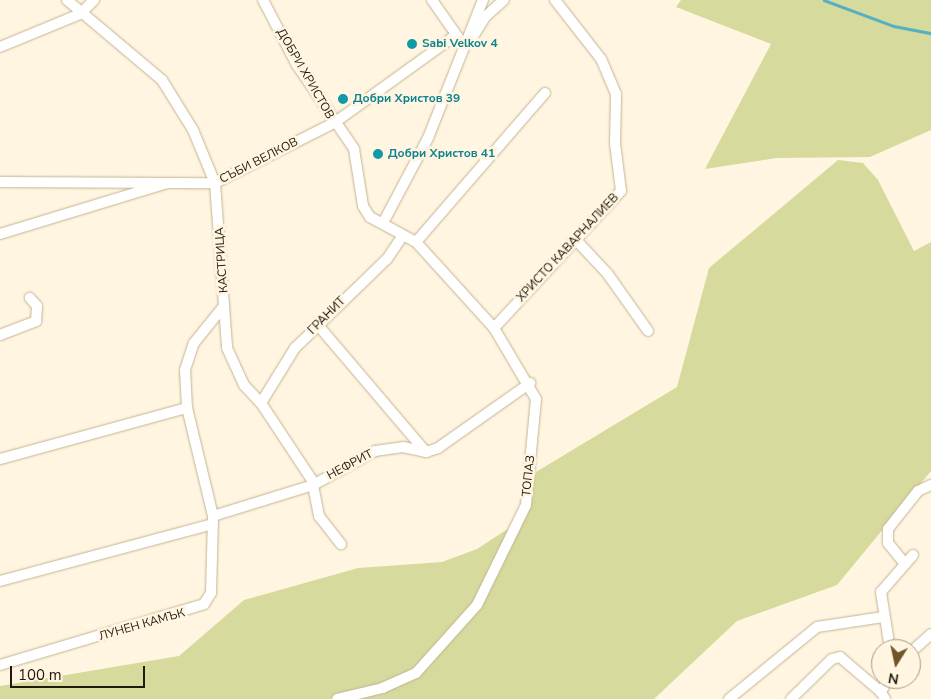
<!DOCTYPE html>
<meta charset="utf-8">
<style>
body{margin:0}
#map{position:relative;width:931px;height:699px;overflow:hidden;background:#fff5e0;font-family:"Nunito Sans",sans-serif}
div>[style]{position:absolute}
.green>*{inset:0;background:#d7da9d}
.stream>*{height:2.5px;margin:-1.25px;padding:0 1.25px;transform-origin:1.25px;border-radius:1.25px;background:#55b1bf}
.roads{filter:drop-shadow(0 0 1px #c3b492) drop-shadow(0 0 1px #c3b492)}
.minor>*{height:10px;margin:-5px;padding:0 5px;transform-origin:5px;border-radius:5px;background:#fff}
.dots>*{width:14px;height:14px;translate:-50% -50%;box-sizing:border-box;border:2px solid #fff5e0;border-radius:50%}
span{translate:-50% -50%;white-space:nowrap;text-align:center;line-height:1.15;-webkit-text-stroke:5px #fff5e0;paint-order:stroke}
.culture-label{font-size:12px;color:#0d838f;font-weight:700}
.left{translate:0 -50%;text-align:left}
.street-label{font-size:12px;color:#201a0d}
.north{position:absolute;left:871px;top:639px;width:50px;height:50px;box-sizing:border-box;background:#fff5e0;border:1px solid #a69d8c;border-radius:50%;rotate:190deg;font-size:14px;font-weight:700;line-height:20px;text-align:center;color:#201a0d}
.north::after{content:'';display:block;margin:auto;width:18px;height:22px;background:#715528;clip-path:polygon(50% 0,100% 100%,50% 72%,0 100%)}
.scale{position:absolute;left:10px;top:666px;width:135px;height:22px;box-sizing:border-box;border:2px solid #201a0d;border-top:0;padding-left:6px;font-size:15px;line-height:18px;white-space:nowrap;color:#201a0d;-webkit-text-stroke:4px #fff5e0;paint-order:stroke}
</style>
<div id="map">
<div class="green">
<div style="clip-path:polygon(681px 0,931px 0,931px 130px,870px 157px,777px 158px,705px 169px,771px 44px,676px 7px)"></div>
<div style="clip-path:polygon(838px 160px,863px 163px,878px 180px,914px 251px,931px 242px,931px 471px,837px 585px,737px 621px,654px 699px,0 699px,0 686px,179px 656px,244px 600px,358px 568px,442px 562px,477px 549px,520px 521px,536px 472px,677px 387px,709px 268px)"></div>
</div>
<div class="stream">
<div style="left:824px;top:0;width:75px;rotate:20.4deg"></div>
<div style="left:894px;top:26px;width:38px;rotate:11deg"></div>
</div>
<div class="roads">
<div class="minor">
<div style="left:67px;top:0;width:124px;rotate:40.1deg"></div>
<div style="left:162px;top:80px;width:59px;rotate:58.2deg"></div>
<div style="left:193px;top:130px;width:57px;rotate:67.5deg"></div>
<div style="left:215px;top:183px;width:165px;rotate:85.8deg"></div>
<div style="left:227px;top:348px;width:41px;rotate:65.3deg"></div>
<div style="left:244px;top:385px;width:25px;rotate:47deg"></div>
<div style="left:261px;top:403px;width:92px;rotate:56.5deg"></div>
<div style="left:312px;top:480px;width:37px;rotate:79deg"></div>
<div style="left:319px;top:516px;width:36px;rotate:52deg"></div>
<div style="left:263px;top:0;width:73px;rotate:62.4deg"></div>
<div style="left:297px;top:65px;width:102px;rotate:55.8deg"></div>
<div style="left:354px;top:149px;width:58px;rotate:81deg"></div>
<div style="left:363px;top:206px;width:13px;rotate:58deg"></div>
<div style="left:370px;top:217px;width:52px;rotate:28.5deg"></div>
<div style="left:416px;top:242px;width:116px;rotate:47.8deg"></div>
<div style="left:494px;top:328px;width:82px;rotate:59.4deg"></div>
<div style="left:536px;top:399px;width:106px;rotate:95.4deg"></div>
<div style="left:526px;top:505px;width:111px;rotate:116.1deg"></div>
<div style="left:477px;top:605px;width:91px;rotate:131.9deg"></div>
<div style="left:416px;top:673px;width:36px;rotate:156deg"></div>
<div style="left:383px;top:688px;width:47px;rotate:166.6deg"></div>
<div style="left:432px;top:0;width:49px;rotate:55deg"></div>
<div style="left:472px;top:38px;width:26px;rotate:-58deg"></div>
<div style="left:486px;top:16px;width:24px;rotate:-42deg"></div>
<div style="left:0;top:47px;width:87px;rotate:-22.4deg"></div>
<div style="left:80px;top:14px;width:20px;rotate:-45deg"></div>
<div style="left:0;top:182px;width:215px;rotate:0.3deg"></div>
<div style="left:215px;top:183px;width:133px;rotate:-26.8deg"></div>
<div style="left:334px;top:123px;width:150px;rotate:-35.8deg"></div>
<div style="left:383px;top:223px;width:96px;rotate:-62.1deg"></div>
<div style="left:428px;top:138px;width:149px;rotate:-68.3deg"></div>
<div style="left:0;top:234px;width:176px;rotate:-16.9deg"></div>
<div style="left:576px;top:240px;width:45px;rotate:46.8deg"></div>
<div style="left:607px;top:273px;width:71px;rotate:54.7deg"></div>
<div style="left:416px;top:242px;width:197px;rotate:-49.1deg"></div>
<div style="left:317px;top:324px;width:168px;rotate:49.6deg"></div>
<div style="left:494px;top:328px;width:187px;rotate:-47.2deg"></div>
<div style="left:621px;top:191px;width:48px;rotate:-97.1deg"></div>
<div style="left:615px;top:143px;width:49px;rotate:-88.8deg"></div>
<div style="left:616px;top:94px;width:38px;rotate:-113deg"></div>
<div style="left:601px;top:59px;width:75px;rotate:-127.9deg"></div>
<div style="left:0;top:335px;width:39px;rotate:-21deg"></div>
<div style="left:36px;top:321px;width:15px;rotate:-86deg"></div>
<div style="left:37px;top:306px;width:11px;rotate:-131deg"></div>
<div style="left:261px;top:403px;width:65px;rotate:-58.3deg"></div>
<div style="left:295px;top:348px;width:128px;rotate:-44.1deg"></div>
<div style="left:387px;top:259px;width:27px;rotate:-56deg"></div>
<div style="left:0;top:459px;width:194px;rotate:-15.3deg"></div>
<div style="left:213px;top:516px;width:105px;rotate:-17.2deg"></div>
<div style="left:313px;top:485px;width:71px;rotate:-28.7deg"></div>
<div style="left:375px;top:451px;width:28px;rotate:-8deg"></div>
<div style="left:403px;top:447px;width:24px;rotate:12deg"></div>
<div style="left:426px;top:452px;width:13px;rotate:-18deg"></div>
<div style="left:438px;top:448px;width:113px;rotate:-35.2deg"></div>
<div style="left:905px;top:564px;width:27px;rotate:-129deg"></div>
<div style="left:888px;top:543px;width:14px;rotate:-90deg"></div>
<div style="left:888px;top:529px;width:48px;rotate:-51.7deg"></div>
<div style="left:918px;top:491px;width:14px;rotate:-25deg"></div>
<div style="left:0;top:581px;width:220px;rotate:-15deg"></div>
<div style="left:890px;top:649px;width:58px;rotate:-99deg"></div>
<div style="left:881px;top:592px;width:49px;rotate:-49.1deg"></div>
<div style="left:911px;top:652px;width:27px;rotate:-42deg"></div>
<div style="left:0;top:665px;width:213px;rotate:-16.6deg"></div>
<div style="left:204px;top:604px;width:13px;rotate:-58deg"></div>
<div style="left:211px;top:593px;width:77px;rotate:-88.5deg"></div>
<div style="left:213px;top:516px;width:111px;rotate:-103.5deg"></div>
<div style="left:187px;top:408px;width:38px;rotate:-93deg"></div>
<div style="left:185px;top:370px;width:28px;rotate:-72deg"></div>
<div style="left:194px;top:343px;width:48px;rotate:-51deg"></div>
<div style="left:729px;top:699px;width:114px;rotate:-39.3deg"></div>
<div style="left:817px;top:627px;width:67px;rotate:-8.6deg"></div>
<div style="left:791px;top:699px;width:57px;rotate:-44.3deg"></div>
<div style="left:832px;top:659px;width:8px;rotate:-14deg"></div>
<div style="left:840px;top:657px;width:54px;rotate:40.5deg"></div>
<div style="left:885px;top:699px;width:8px;rotate:-120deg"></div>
<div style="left:881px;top:692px;width:15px;rotate:-62deg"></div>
</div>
</div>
<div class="dots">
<div style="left:412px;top:44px;background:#0f9aa8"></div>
<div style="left:343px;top:99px;background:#0f9aa8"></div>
<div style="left:378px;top:154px;background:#0f9aa8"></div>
</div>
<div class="culture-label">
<span class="left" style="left:422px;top:44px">Sabi Velkov 4</span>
<span class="left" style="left:353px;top:99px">Добри Христов 39</span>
<span class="left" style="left:388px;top:154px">Добри Христов 41</span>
</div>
<div class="street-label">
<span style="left:305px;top:74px;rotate:60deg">ДОБРИ ХРИСТОВ</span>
<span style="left:259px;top:161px;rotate:-27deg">СЪБИ ВЕЛКОВ</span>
<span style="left:568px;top:248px;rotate:-47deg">ХРИСТО КАВАРНАЛИЕВ</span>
<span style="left:222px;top:260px;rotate:-94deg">КАСТРИЦА</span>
<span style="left:327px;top:316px;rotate:-45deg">ГРАНИТ</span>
<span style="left:350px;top:465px;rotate:-28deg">НЕФРИТ</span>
<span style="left:529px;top:476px;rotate:-84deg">ТОПАЗ</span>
<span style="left:142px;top:625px;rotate:-16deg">ЛУНЕН КАМЪК</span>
</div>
<div class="north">N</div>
<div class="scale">100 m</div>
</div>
